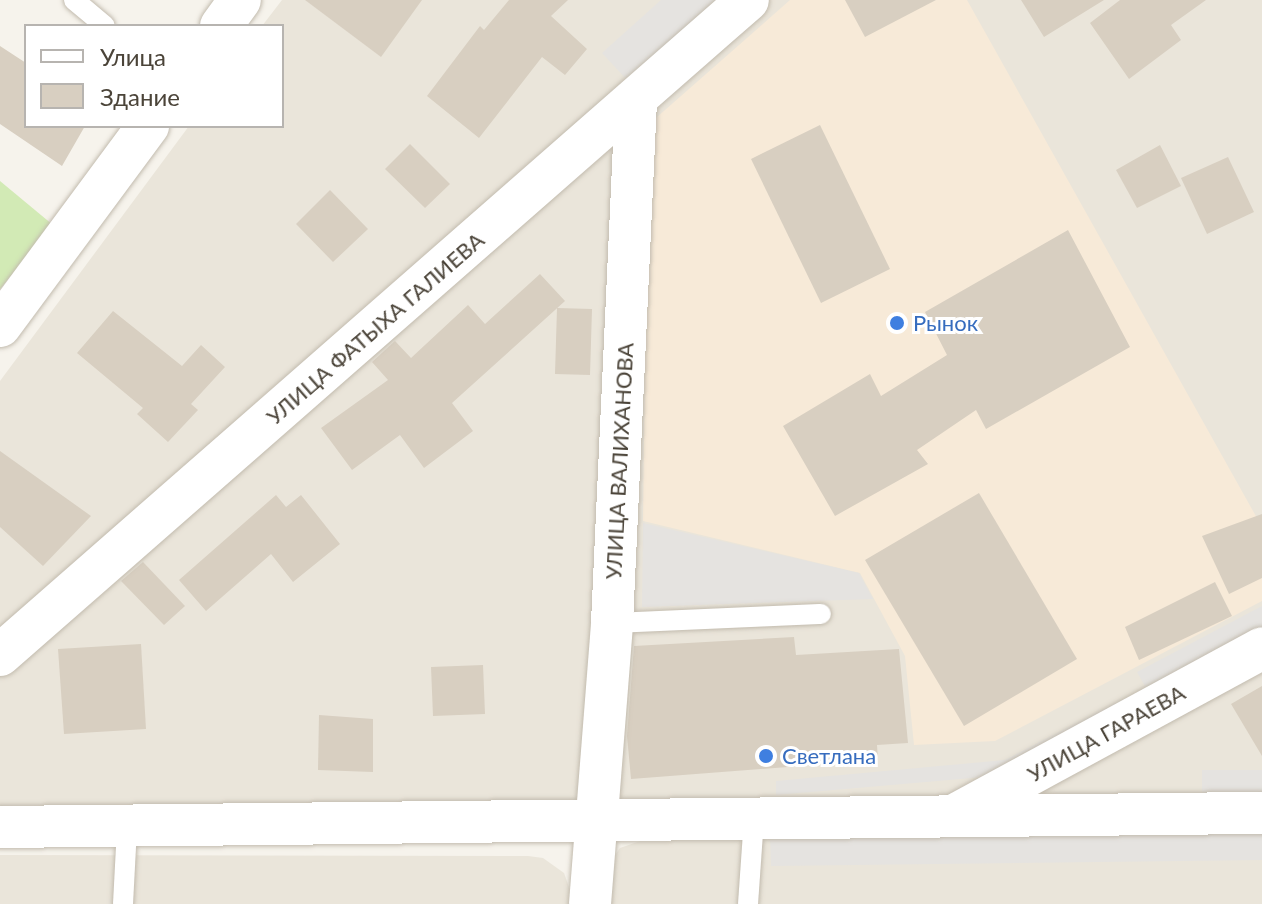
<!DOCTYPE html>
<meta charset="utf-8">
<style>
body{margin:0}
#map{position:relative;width:1262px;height:904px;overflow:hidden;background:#f6f3ec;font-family:Lato,sans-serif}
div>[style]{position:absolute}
.residential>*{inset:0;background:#eae5da}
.commercial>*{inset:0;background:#f7ead8}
.green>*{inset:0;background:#d2eab5}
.parking>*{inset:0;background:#e5e3e0}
.building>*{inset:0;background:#d8cfc1}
.roads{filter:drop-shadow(0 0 2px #c2bbae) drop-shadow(0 0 2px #c2bbae)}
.lane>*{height:20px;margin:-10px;padding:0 10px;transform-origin:10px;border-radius:10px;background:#fff}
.street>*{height:42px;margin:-21px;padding:0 21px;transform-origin:21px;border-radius:21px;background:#fff}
.dots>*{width:22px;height:22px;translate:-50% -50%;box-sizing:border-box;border:4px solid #fff;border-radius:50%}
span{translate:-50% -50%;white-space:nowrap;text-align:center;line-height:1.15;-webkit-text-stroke:6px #fff;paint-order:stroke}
.shop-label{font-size:22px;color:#366cbe}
.left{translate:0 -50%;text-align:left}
.street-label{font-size:22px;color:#4b4439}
.legend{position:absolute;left:24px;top:24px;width:260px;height:104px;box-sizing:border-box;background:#fff;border:2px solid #b7b4b0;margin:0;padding:10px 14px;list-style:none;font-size:24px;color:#4b4439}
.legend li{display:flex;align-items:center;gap:16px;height:40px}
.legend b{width:40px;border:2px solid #b7b4b0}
</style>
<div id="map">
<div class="residential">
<div style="clip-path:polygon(282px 0,1262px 0,1262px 795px,0 806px,0 381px,189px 126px,282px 126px,282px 26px,262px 26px)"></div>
<div style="clip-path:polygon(1262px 829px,1262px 904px,606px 904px,611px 861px,620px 848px,646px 839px)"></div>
<div style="clip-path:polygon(0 855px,528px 856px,543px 858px,564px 873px,575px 904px,0 904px)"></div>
</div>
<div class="commercial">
<div style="clip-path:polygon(790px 0,967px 0,1262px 527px,1262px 601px,995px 741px,914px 745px,905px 656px,860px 573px,643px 521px,648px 125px)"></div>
</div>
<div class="green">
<div style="clip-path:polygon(0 181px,53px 225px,0 289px)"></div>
</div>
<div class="parking">
<div style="clip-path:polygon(661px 0,719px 0,628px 81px,602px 53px)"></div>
<div style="clip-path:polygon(643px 523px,859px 573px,873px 599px,642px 607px)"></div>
<div style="clip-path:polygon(1262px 606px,1262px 644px,1155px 704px,1137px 672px)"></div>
<div style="clip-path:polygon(1123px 699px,1133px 716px,1019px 774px,776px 795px,776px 781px,1005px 760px)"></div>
<div style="clip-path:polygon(1202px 770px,1262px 770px,1262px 792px,1202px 793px)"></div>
<div style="clip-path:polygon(1262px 831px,1262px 860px,771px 866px,770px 837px)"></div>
</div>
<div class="building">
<div style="clip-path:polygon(305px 0,422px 0,381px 57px)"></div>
<div style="clip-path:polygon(509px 0,568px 0,551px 16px,587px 49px,565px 75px,542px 57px,479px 138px,427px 96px,480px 26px,484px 30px)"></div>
<div style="clip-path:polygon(845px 0,936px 0,865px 37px)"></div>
<div style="clip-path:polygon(1021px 0,1104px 0,1044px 37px)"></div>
<div style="clip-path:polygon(1120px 0,1206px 0,1171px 25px,1181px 40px,1129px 79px,1090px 23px)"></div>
<div style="clip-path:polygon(0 46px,26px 63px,26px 126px,85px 126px,62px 166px,0 124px)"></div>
<div style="clip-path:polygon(820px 125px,890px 269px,821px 303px,751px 159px)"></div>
<div style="clip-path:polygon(410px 144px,450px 184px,425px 208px,385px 169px)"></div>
<div style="clip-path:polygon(1160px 145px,1181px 186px,1137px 208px,1116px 170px)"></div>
<div style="clip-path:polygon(1228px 157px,1254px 212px,1207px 234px,1181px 178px)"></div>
<div style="clip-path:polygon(330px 190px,368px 229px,333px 262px,296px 224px)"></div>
<div style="clip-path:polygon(1068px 230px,1130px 347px,986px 429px,976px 410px,917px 450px,928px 464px,835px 516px,783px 426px,870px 374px,881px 396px,947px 355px,925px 312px)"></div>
<div style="clip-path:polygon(540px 274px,565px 301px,452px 403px,473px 431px,424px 468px,400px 435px,352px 470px,321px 428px,388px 380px,372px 362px,395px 341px,411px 358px,468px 305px,485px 324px)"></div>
<div style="clip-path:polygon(557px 308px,592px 309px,590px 375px,555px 374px)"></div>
<div style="clip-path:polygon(113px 311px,182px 366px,201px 345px,225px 367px,191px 404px,198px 410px,168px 442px,137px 414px,143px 408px,77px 353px)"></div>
<div style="clip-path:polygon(0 451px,91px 516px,43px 566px,0 527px)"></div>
<div style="clip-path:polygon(979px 493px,1077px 659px,964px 726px,865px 560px)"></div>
<div style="clip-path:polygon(276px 495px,286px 507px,301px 495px,340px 544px,293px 582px,271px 554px,206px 611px,179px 580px)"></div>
<div style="clip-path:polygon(1262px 514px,1262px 578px,1229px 594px,1202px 536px)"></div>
<div style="clip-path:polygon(143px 562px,185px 606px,164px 625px,121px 581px)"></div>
<div style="clip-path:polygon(1215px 582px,1232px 616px,1139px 660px,1125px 627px)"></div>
<div style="clip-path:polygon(794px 637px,796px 655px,899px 649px,908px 743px,877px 745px,878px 760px,631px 779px,627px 736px,634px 646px)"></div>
<div style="clip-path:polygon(141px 644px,146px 729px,64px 734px,58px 649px)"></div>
<div style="clip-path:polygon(483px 665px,485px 714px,433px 716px,431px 667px)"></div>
<div style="clip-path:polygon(1262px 686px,1262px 756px,1231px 704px)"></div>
<div style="clip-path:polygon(319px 715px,373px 719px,373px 772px,318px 770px)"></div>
</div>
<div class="roads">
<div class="lane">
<div style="left:74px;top:0;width:40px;rotate:40deg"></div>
<div style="left:612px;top:623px;width:209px;rotate:-2.5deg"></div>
<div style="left:123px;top:904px;width:77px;rotate:-87deg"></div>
<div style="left:748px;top:904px;width:85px;rotate:-86deg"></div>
</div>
<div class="street">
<div style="left:221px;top:26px;width:32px;rotate:-54deg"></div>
<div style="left:0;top:326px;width:249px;rotate:-53.5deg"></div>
<div style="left:0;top:655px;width:994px;rotate:-41.21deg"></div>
<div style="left:955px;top:815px;width:349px;rotate:-28.5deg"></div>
<div style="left:0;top:827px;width:1262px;rotate:-0.64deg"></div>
<div style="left:590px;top:904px;width:282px;rotate:-85.5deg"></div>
<div style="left:612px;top:623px;width:524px;rotate:-87.37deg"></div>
</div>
</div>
<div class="dots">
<div style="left:897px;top:323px;background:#3f7fe0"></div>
<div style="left:766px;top:756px;background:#3f7fe0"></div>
</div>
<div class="shop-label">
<span class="left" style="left:913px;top:323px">Рынок</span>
<span class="left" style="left:782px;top:756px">Светлана</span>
</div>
<div class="street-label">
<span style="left:375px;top:328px;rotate:-41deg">УЛИЦА ФАТЫХА ГАЛИЕВА</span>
<span style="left:619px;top:461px;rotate:-87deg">УЛИЦА ВАЛИХАНОВА</span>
<span style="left:1106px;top:733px;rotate:-29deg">УЛИЦА ГАРАЕВА</span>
</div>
<ul class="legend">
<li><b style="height:10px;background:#fff"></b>Улица</li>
<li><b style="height:22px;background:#d8cfc1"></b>Здание</li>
</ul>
</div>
